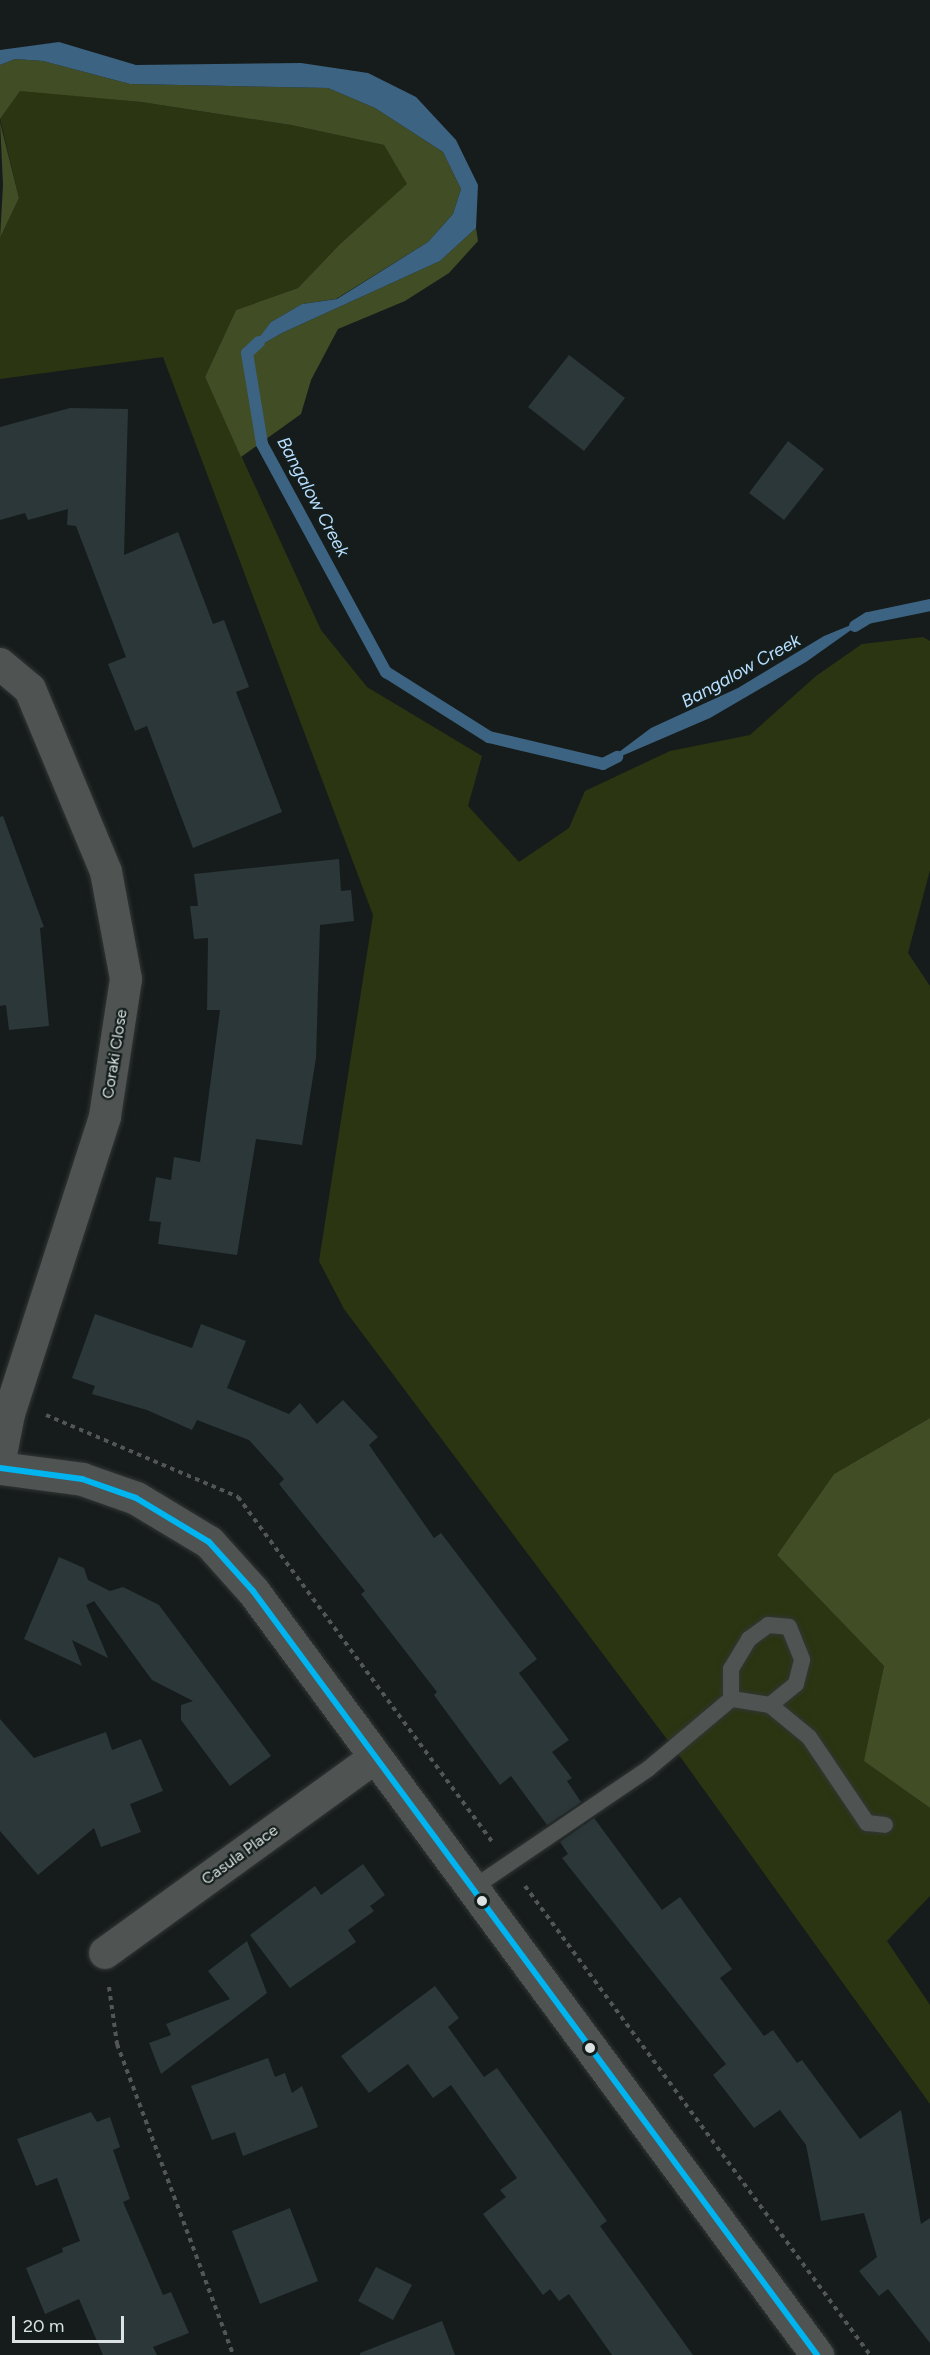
<!DOCTYPE html>
<style>
body{margin:0}
#map{position:relative;width:930px;height:2355px;overflow:hidden;background:#161c1b;font-family:Figtree,sans-serif}
div>[style]{position:absolute}
.green>*{inset:0;background:#2b3511}
.forest>*{inset:0;background:#414d25}
.water>*{inset:0;background:#3c6381}
.stream>*{height:12px;margin:-6px;padding:0 6px;transform-origin:6px;border-radius:6px;background:#3c6381}
.building>*{inset:0;background:#2b3739}
.path>*{height:4px;margin-top:-2px;transform-origin:0;background:repeating-linear-gradient(90deg,#525655 0 4.5px,transparent 0 9px)}
.roads{filter:drop-shadow(0 0 2px #313635) drop-shadow(0 0 2px #313635)}
.service>*{height:16px;margin:-8px;padding:0 8px;transform-origin:8px;border-radius:8px;background:#4f5352}
.minor>*{height:32px;margin:-16px;padding:0 16px;transform-origin:16px;border-radius:16px;background:#4f5352}
.tertiary>*{height:33px;margin:-16.5px;padding:0 16.5px;transform-origin:16.5px;border-radius:16.5px;background:#4f5352}
.bus-1>*{height:6px;margin:-3px;padding:0 3px;transform-origin:3px;border-radius:3px;background:#00b5ef}
.dots>*{width:16px;height:16px;translate:-50% -50%;box-sizing:border-box;border:3px solid #141e1c;border-radius:50%}
span{translate:-50% -50%;white-space:nowrap;text-align:center;line-height:1.15;-webkit-text-stroke:4.5px #141e1c;paint-order:stroke}
.street-label{font-size:16px;color:#dbe2e1}
.water-label{font-size:18px;color:#b8deff;font-style:italic}
.scale{position:absolute;left:12px;top:2316px;width:112px;height:27px;box-sizing:border-box;border:3px solid #dbe2e1;border-top:0;padding-left:8px;font-size:18px;line-height:21px;white-space:nowrap;color:#dbe2e1;-webkit-text-stroke:4px #141e1c;paint-order:stroke}
</style>
<div id="map">
<div class="green">
<div style="clip-path:polygon(20px 90px,141px 102px,291px 125px,384px 145px,408px 184px,339px 245px,298px 288px,236px 310px,205px 377px,321px 630px,367px 687px,482px 756px,468px 806px,519px 862px,569px 828px,585px 791px,670px 751px,750px 735px,816px 676px,862px 644px,923px 637px,930px 641px,930px 870px,908px 953px,930px 986px,930px 1418px,834px 1474px,777px 1555px,884px 1666px,865px 1761px,930px 1808px,930px 1896px,887px 1941px,930px 2005px,930px 2104px,684px 1762px,344px 1309px,319px 1261px,373px 915px,163px 357px,0 379px,0 238px,19px 198px,0 119px)"></div>
</div>
<div class="forest">
<div style="clip-path:polygon(15px 59px,43px 61px,130px 84px,328px 88px,375px 108px,443px 152px,461px 189px,453px 214px,428px 242px,336px 299px,302px 304px,271px 322px,249px 352px,282px 333px,440px 261px,476px 228px,478px 241px,449px 273px,405px 301px,338px 329px,311px 380px,301px 414px,241px 457px,205px 377px,236px 310px,298px 288px,339px 245px,407px 184px,384px 145px,291px 125px,141px 102px,20px 91px,0 119px,0 65px)"></div>
<div style="clip-path:polygon(0 122px,19px 198px,0 238px,3px 185px)"></div>
<div style="clip-path:polygon(930px 1418px,930px 1808px,864px 1761px,884px 1666px,777px 1555px,834px 1474px)"></div>
</div>
<div class="water">
<div style="clip-path:polygon(59px 42px,136px 65px,301px 63px,368px 73px,416px 97px,456px 140px,478px 185px,476px 228px,440px 261px,282px 333px,247px 353px,271px 322px,302px 304px,337px 299px,428px 242px,453px 214px,461px 189px,443px 152px,375px 108px,328px 88px,130px 84px,43px 61px,15px 59px,0 65px,0 50px)"></div>
<div style="clip-path:polygon(868px 618px,806px 662px,710px 718px,603px 764px,651px 728px,738px 688px,824px 636px)"></div>
</div>
<div class="stream">
<div style="left:259px;top:342px;width:16px;rotate:137deg"></div>
<div style="left:247px;top:353px;width:92px;rotate:80.6deg"></div>
<div style="left:262px;top:444px;width:260px;rotate:61.5deg"></div>
<div style="left:386px;top:672px;width:122px;rotate:32.3deg"></div>
<div style="left:489px;top:737px;width:117px;rotate:13.3deg"></div>
<div style="left:603px;top:764px;width:16px;rotate:-27deg"></div>
<div style="left:855px;top:626px;width:15px;rotate:-32deg"></div>
<div style="left:868px;top:618px;width:63px;rotate:-11.8deg"></div>
</div>
<div class="building">
<div style="clip-path:polygon(569px 355px,625px 398px,584px 451px,528px 407px)"></div>
<div style="clip-path:polygon(70px 408px,128px 409px,124px 555px,178px 532px,213px 624px,224px 620px,249px 687px,236px 692px,282px 812px,193px 848px,147px 726px,135px 731px,108px 664px,126px 657px,76px 526px,67px 525px,68px 509px,28px 520px,25px 513px,0 520px,0 427px)"></div>
<div style="clip-path:polygon(788px 441px,824px 469px,784px 520px,749px 493px)"></div>
<div style="clip-path:polygon(3px 816px,44px 927px,40px 928px,49px 1026px,9px 1030px,6px 1005px,0 1006px,0 817px)"></div>
<div style="clip-path:polygon(339px 859px,341px 891px,351px 890px,354px 921px,320px 925px,316px 1058px,302px 1145px,256px 1139px,237px 1255px,158px 1244px,161px 1222px,149px 1221px,156px 1177px,171px 1180px,174px 1157px,200px 1162px,220px 1010px,207px 1010px,208px 938px,194px 939px,190px 906px,198px 906px,194px 874px)"></div>
<div style="clip-path:polygon(95px 1314px,192px 1348px,201px 1324px,246px 1341px,227px 1388px,289px 1414px,300px 1403px,317px 1424px,343px 1400px,378px 1437px,369px 1445px,434px 1538px,441px 1533px,537px 1659px,519px 1673px,569px 1740px,552px 1752px,572px 1778px,567px 1781px,581px 1802px,547px 1825px,511px 1776px,500px 1785px,434px 1695px,437px 1692px,361px 1594px,365px 1591px,279px 1484px,284px 1479px,249px 1440px,197px 1420px,192px 1430px,147px 1410px,92px 1394px,95px 1386px,72px 1378px)"></div>
<div style="clip-path:polygon(59px 1557px,84px 1568px,88px 1580px,110px 1591px,123px 1587px,159px 1605px,271px 1756px,230px 1786px,181px 1720px,181px 1705px,193px 1701px,152px 1680px,94px 1601px,86px 1605px,108px 1658px,72px 1640px,82px 1666px,24px 1639px)"></div>
<div style="clip-path:polygon(0 1719px,34px 1758px,106px 1732px,112px 1750px,141px 1739px,163px 1791px,130px 1804px,141px 1832px,101px 1847px,94px 1828px,38px 1875px,0 1831px)"></div>
<div style="clip-path:polygon(594px 1818px,662px 1910px,680px 1897px,732px 1969px,720px 1978px,764px 2036px,773px 2030px,797px 2063px,802px 2060px,860px 2139px,901px 2110px,921px 2224px,930px 2218px,930px 2343px,888px 2289px,879px 2296px,859px 2271px,877px 2257px,864px 2213px,821px 2221px,806px 2145px,780px 2110px,754px 2128px,713px 2075px,726px 2064px,562px 1858px,568px 1854px,560px 1842px)"></div>
<div style="clip-path:polygon(363px 1864px,385px 1895px,370px 1906px,374px 1911px,348px 1930px,356px 1942px,290px 1988px,250px 1935px,315px 1886px,321px 1895px)"></div>
<div style="clip-path:polygon(247px 1941px,267px 1993px,161px 2074px,149px 2043px,171px 2035px,166px 2024px,230px 1999px,208px 1971px)"></div>
<div style="clip-path:polygon(435px 1986px,459px 2018px,448px 2027px,484px 2077px,497px 2068px,607px 2221px,600px 2226px,693px 2355px,612px 2355px,569px 2294px,559px 2301px,550px 2289px,543px 2295px,483px 2214px,506px 2197px,500px 2190px,517px 2178px,451px 2085px,433px 2098px,408px 2064px,369px 2093px,341px 2056px)"></div>
<div style="clip-path:polygon(268px 2058px,275px 2077px,285px 2073px,292px 2093px,302px 2086px,318px 2127px,243px 2156px,235px 2132px,212px 2140px,191px 2086px)"></div>
<div style="clip-path:polygon(91px 2112px,97px 2122px,110px 2117px,120px 2147px,113px 2150px,130px 2199px,123px 2202px,163px 2295px,171px 2292px,189px 2333px,153px 2347px,157px 2355px,103px 2355px,79px 2299px,45px 2314px,26px 2268px,63px 2252px,62px 2248px,80px 2241px,57px 2178px,36px 2186px,17px 2139px)"></div>
<div style="clip-path:polygon(290px 2208px,318px 2281px,260px 2304px,232px 2231px)"></div>
<div style="clip-path:polygon(376px 2267px,412px 2285px,393px 2320px,358px 2301px)"></div>
<div style="clip-path:polygon(442px 2321px,455px 2355px,360px 2355px,360px 2353px)"></div>
</div>
<div class="path">
<div style="left:46px;top:1415px;width:209px;rotate:23.1deg"></div>
<div style="left:238px;top:1497px;width:428px;rotate:53.6deg"></div>
<div style="left:525px;top:1886px;width:582px;rotate:53.66deg"></div>
<div style="left:109px;top:1987px;width:58px;rotate:82deg"></div>
<div style="left:117px;top:2044px;width:332px;rotate:69.5deg"></div>
</div>
<div class="roads">
<div class="service">
<div style="left:770px;top:1705px;width:50px;rotate:39.4deg"></div>
<div style="left:809px;top:1737px;width:104px;rotate:56deg"></div>
<div style="left:867px;top:1823px;width:18px;rotate:6deg"></div>
<div style="left:470px;top:1890px;width:215px;rotate:-34.2deg"></div>
<div style="left:648px;top:1769px;width:109px;rotate:-40.1deg"></div>
<div style="left:731px;top:1699px;width:30px;rotate:-90deg"></div>
<div style="left:731px;top:1669px;width:35px;rotate:-59deg"></div>
<div style="left:749px;top:1639px;width:24px;rotate:-36deg"></div>
<div style="left:768px;top:1625px;width:21px;rotate:5deg"></div>
<div style="left:789px;top:1627px;width:35px;rotate:68deg"></div>
<div style="left:802px;top:1660px;width:25px;rotate:104deg"></div>
<div style="left:796px;top:1684px;width:33px;rotate:141deg"></div>
<div style="left:770px;top:1705px;width:39px;rotate:-171deg"></div>
</div>
<div class="minor">
<div style="left:0;top:664px;width:39px;rotate:40deg"></div>
<div style="left:30px;top:689px;width:198px;rotate:67.4deg"></div>
<div style="left:106px;top:872px;width:109px;rotate:79.4deg"></div>
<div style="left:126px;top:979px;width:140px;rotate:98.7deg"></div>
<div style="left:105px;top:1117px;width:312px;rotate:107.9deg"></div>
<div style="left:9px;top:1414px;width:47px;rotate:101.1deg"></div>
<div style="left:105px;top:1953px;width:334px;rotate:-35.9deg"></div>
</div>
<div class="tertiary">
<div style="left:0;top:1468px;width:83px;rotate:7.6deg"></div>
<div style="left:82px;top:1479px;width:57px;rotate:19.4deg"></div>
<div style="left:136px;top:1498px;width:85px;rotate:31.1deg"></div>
<div style="left:209px;top:1542px;width:66px;rotate:48.1deg"></div>
<div style="left:253px;top:1591px;width:950px;rotate:53.56deg"></div>
</div>
</div>
<div class="bus-1">
<div style="left:0;top:1468px;width:83px;rotate:7.6deg"></div>
<div style="left:82px;top:1479px;width:57px;rotate:19.4deg"></div>
<div style="left:136px;top:1498px;width:85px;rotate:31.1deg"></div>
<div style="left:209px;top:1542px;width:66px;rotate:48.1deg"></div>
<div style="left:253px;top:1591px;width:950px;rotate:53.56deg"></div>
</div>
<div class="dots">
<div style="left:482px;top:1901px;background:#dbe2e1"></div>
<div style="left:590px;top:2048px;background:#dbe2e1"></div>
</div>
<div class="street-label">
<span style="left:115px;top:1054px;rotate:-81deg">Coraki Close</span>
<span style="left:240px;top:1855px;rotate:-36deg">Casula Place</span>
</div>
<div class="water-label">
<span style="left:313px;top:497px;rotate:62deg">Bangalow Creek</span>
<span style="left:741px;top:671px;rotate:-29deg">Bangalow Creek</span>
</div>
<div class="scale">20 m</div>
</div>
